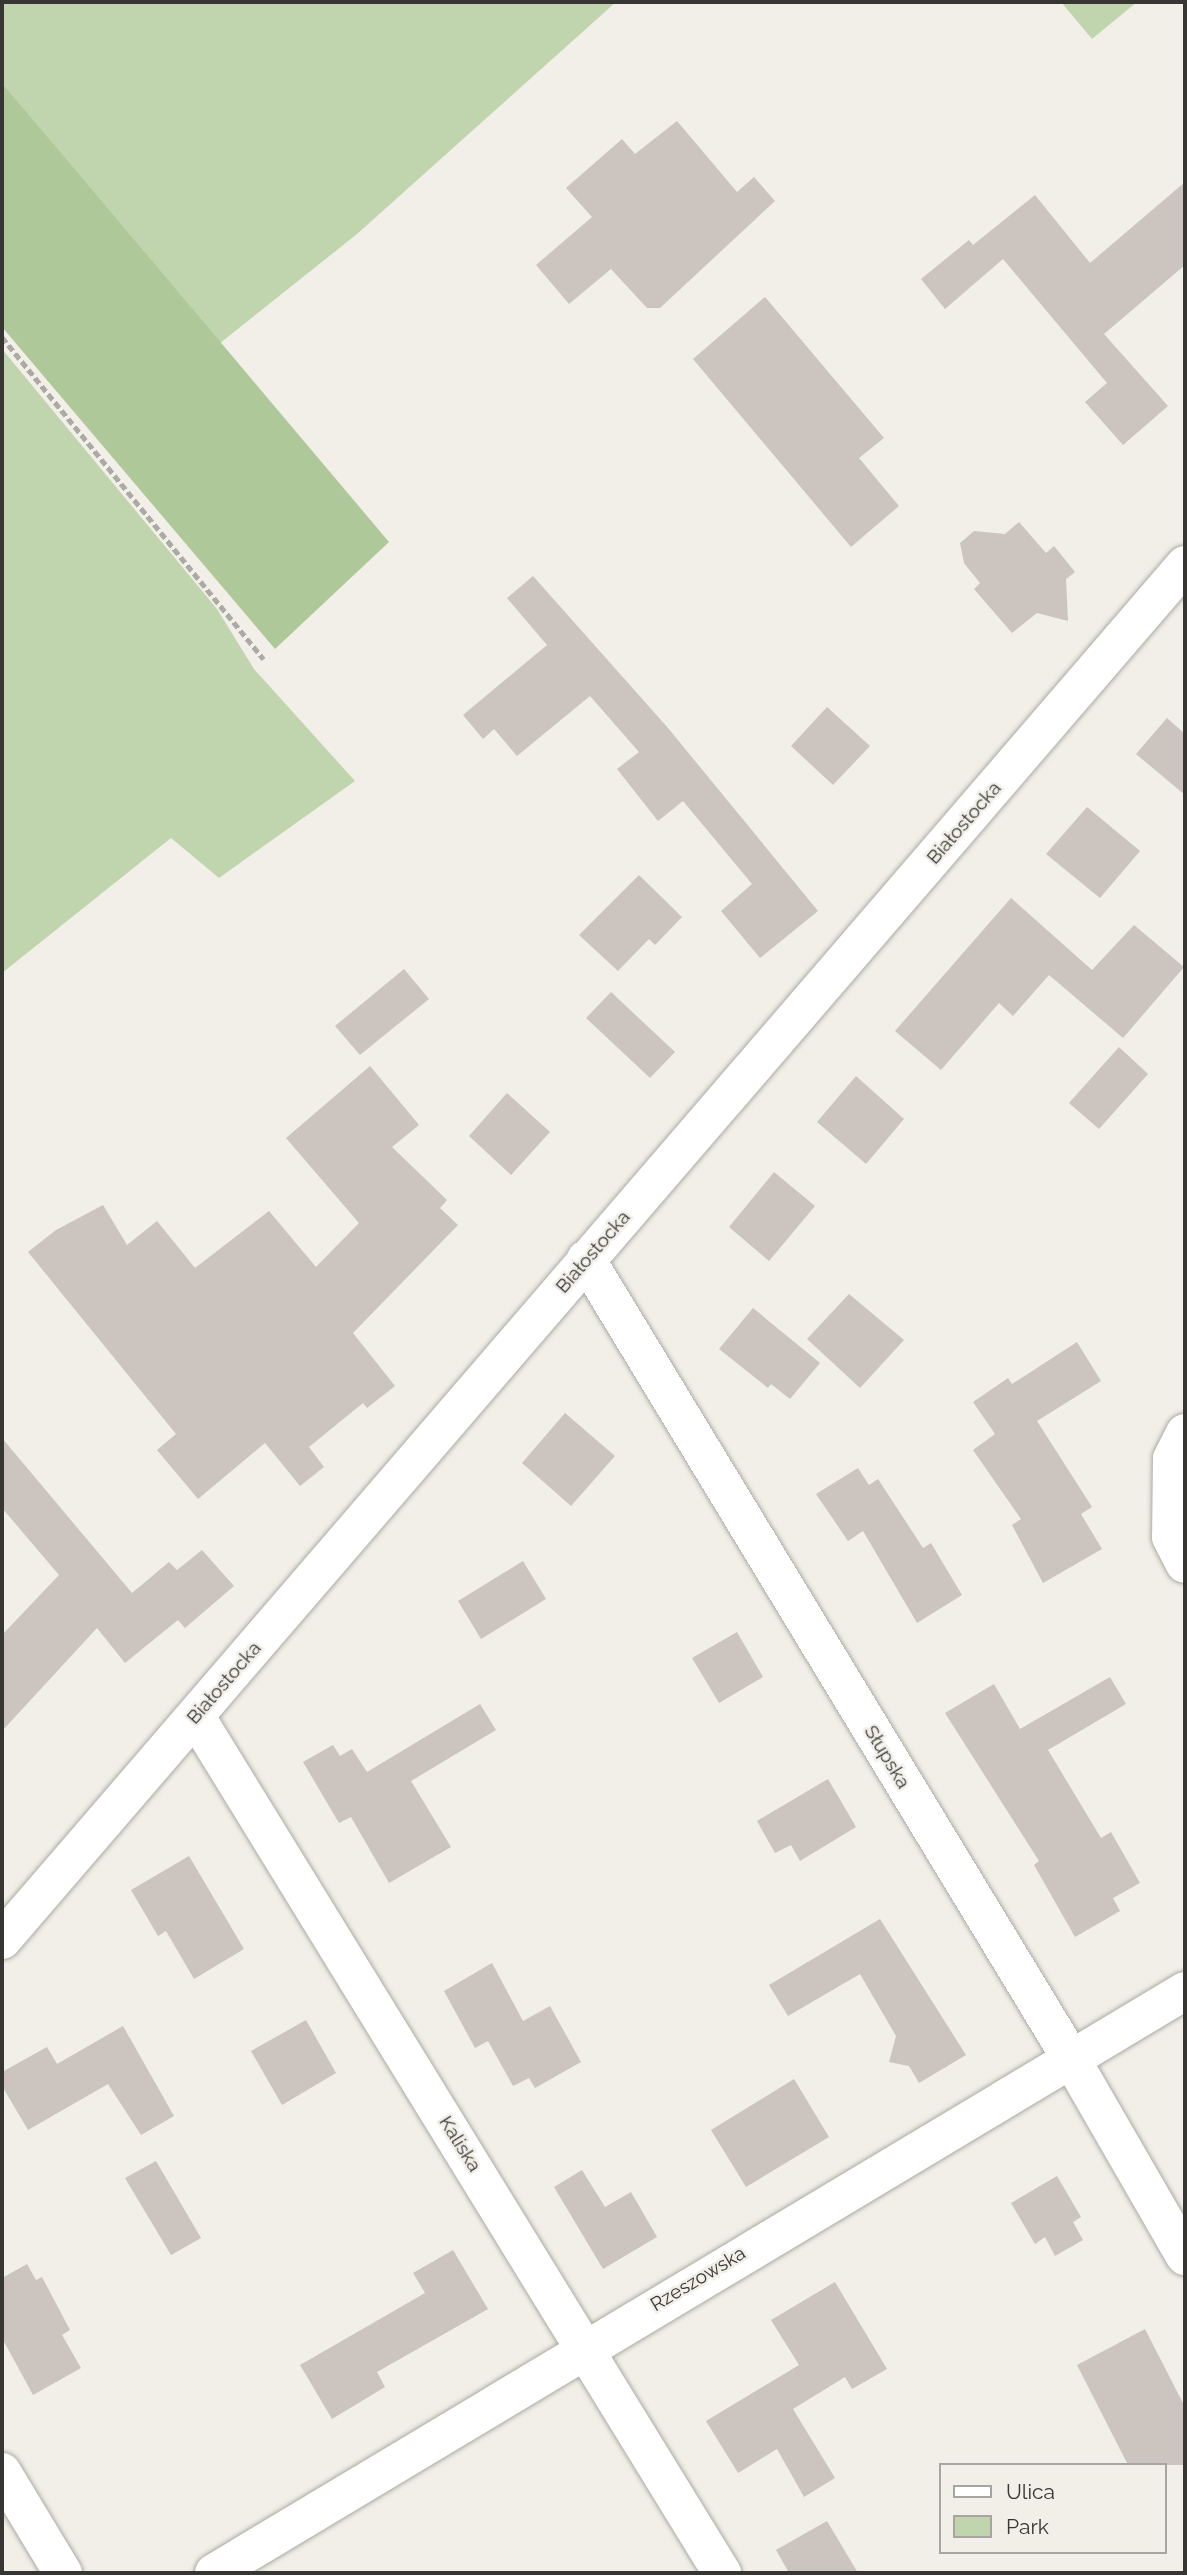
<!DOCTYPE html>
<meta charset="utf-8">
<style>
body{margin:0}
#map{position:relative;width:1187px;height:2575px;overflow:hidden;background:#f1efe8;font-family:Raleway,sans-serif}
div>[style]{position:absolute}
.green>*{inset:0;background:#c0d5ae}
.forest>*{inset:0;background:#aec899}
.building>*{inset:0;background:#cbc4bf}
.path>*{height:4.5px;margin-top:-2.25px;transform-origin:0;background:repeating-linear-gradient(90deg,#acaaa5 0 7px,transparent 0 10.5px)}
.roads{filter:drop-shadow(0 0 2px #acaaa3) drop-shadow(0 0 2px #acaaa3)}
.minor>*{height:38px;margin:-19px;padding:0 19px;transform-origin:19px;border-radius:19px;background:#fff}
.tertiary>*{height:38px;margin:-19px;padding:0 19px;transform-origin:19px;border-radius:19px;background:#fff}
span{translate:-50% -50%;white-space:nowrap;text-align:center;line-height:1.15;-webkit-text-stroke:5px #f1efe8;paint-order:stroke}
.street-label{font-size:19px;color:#373633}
.frame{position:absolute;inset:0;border:4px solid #373633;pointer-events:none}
.legend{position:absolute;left:939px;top:2463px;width:228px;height:91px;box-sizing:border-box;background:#f1efe8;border:2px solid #a7a5a0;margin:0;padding:9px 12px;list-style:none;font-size:21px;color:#373633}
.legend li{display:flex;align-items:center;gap:14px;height:35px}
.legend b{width:35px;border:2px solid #a7a5a0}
</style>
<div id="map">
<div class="green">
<div style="clip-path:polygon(2px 2px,616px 2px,357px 234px,219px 344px,2px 83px)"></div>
<div style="clip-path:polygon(1061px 2px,1137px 2px,1092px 39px)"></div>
<div style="clip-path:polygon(2px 349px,217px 609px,254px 669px,355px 781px,219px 878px,171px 838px,2px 973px)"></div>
</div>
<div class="forest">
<div style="clip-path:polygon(2px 83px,389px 542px,275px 649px,2px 327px)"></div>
</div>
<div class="building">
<div style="clip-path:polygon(677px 121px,737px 192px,754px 177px,775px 201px,660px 308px,647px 308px,611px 269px,569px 304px,536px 265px,592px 217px,566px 188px,622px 139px,635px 154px)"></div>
<div style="clip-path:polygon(1185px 182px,1185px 265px,1104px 334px,1168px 406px,1123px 445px,1085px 402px,1107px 383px,1003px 259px,945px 309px,921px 279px,969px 240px,973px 245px,1035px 195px,1090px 263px)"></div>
<div style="clip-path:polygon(765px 297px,884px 438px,859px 458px,899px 506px,851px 547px,693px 359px)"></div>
<div style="clip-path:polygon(1019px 522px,1046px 553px,1054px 546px,1075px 572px,1066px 579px,1068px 621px,1037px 613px,1012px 633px,974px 589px,980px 583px,964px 563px,960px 543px,974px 531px,1005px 534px)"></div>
<div style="clip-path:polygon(533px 576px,668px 728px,818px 911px,760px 958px,721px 911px,752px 884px,683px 801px,658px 821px,617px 769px,639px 752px,590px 696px,517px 756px,494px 729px,483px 739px,463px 715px,547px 645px,507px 598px)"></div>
<div style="clip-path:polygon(827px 707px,870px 746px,833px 785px,791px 746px)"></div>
<div style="clip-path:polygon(1167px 718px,1185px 734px,1185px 795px,1136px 754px)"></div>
<div style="clip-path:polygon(1087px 807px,1140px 851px,1100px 898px,1046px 854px)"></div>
<div style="clip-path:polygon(639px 875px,682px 917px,655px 945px,649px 939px,618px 971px,579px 935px)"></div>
<div style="clip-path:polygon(1011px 898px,1092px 970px,1134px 925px,1184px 967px,1123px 1038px,1049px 975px,1013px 1016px,999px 1003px,941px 1070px,895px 1031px)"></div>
<div style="clip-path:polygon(404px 969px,429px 999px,360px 1055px,335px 1026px)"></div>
<div style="clip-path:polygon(611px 992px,675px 1052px,650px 1078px,586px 1018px)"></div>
<div style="clip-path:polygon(1119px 1047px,1148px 1074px,1099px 1129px,1069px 1103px)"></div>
<div style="clip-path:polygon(370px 1066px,419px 1125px,392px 1147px,447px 1200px,440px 1208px,458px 1225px,353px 1333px,395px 1386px,367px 1408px,363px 1403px,309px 1447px,324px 1467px,300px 1486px,265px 1443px,198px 1499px,157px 1450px,176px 1434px,28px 1252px,56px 1230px,103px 1205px,127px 1245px,157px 1221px,195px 1268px,269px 1211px,316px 1267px,359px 1223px,286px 1138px)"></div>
<div style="clip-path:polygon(856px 1076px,904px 1119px,866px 1164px,817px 1122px)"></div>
<div style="clip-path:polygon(507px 1093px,550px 1132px,511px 1175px,469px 1136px)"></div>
<div style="clip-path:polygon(774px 1172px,815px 1206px,769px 1261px,729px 1227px)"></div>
<div style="clip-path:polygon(849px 1294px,904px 1340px,860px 1388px,807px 1339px)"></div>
<div style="clip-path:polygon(753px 1308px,820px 1363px,790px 1399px,771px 1384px,768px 1388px,719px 1349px)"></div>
<div style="clip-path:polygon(1077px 1342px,1101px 1381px,1037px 1421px,1092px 1507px,1081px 1514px,1102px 1549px,1043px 1583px,1012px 1525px,1021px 1519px,973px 1450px,995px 1434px,973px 1402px,1008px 1378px,1012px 1384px)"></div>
<div style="clip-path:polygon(565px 1413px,615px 1456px,571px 1506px,522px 1463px)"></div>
<div style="clip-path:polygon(2px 1438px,132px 1593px,169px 1562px,177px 1570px,202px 1550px,234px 1586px,185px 1628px,178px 1620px,125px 1663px,97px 1628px,2px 1731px,2px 1635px,59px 1575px,2px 1508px)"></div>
<div style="clip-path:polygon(858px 1468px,869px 1485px,878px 1479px,923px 1548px,931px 1543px,962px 1595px,917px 1623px,863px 1531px,848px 1541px,816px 1494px)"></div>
<div style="clip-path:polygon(523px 1561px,546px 1599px,481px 1639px,458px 1601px)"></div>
<div style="clip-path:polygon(737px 1632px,763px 1677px,719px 1703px,692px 1658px)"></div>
<div style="clip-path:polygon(1110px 1677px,1126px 1704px,1048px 1750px,1101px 1838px,1111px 1832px,1140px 1883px,1113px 1898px,1120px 1911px,1075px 1937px,1034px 1865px,1039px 1861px,945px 1713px,994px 1684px,1020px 1729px)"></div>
<div style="clip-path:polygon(480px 1704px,496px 1730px,411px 1781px,451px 1847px,389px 1883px,351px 1817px,339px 1823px,303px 1762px,333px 1745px,340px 1756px,352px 1749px,367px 1772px)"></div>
<div style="clip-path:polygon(828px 1779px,856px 1827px,800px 1861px,791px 1845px,775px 1853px,757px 1821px)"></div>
<div style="clip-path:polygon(189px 1856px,244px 1949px,194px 1979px,166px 1931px,158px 1936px,131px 1890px)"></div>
<div style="clip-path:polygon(880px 1919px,966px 2055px,919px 2083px,909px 2066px,889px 2062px,896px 2036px,860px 1974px,788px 2016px,769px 1985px)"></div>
<div style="clip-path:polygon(492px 1963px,523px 2021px,550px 2006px,581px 2062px,535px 2088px,529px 2078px,513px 2086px,488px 2041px,475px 2048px,444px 1991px)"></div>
<div style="clip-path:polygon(306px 2020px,336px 2073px,282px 2105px,251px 2051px)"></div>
<div style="clip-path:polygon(123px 2026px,174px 2116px,141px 2135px,108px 2084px,28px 2130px,2px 2086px,2px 2072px,47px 2047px,57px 2064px)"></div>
<div style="clip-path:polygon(794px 2079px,829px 2137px,746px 2187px,711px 2130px)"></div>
<div style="clip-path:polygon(156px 2161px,201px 2238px,171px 2255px,125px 2178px)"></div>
<div style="clip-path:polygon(582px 2170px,605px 2207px,631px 2192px,657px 2237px,603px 2269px,554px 2187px)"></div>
<div style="clip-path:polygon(1057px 2176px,1081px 2217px,1073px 2222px,1083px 2240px,1055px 2256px,1045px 2237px,1035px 2244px,1011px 2203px)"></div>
<div style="clip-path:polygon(453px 2250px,488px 2309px,377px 2372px,385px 2387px,332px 2419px,300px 2365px,425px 2293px,413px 2273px)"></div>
<div style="clip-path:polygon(27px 2264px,36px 2280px,42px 2277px,70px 2330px,62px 2335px,81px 2368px,33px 2395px,2px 2338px,2px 2278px)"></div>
<div style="clip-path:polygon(835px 2282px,887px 2369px,852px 2389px,845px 2377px,793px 2409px,835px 2478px,804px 2497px,777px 2449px,738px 2473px,706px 2421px,799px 2365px,771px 2320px)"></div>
<div style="clip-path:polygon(1145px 2329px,1185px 2407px,1185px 2465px,1128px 2465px,1077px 2365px)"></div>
<div style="clip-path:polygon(827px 2521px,858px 2573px,789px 2573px,776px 2550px)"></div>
</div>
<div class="path">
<div style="left:2px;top:337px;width:415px;rotate:50.9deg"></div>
</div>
<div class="roads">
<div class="minor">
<div style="left:586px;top:1259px;width:933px;rotate:58.76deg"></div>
<div style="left:1070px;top:2057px;width:230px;rotate:60deg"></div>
<div style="left:1185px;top:1433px;width:29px;rotate:117deg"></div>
<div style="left:1172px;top:1459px;width:78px;rotate:90.7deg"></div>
<div style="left:1171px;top:1537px;width:30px;rotate:63deg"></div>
<div style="left:196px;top:1717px;width:1005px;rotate:58.43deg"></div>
<div style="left:2px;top:2472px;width:118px;rotate:58.9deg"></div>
<div style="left:214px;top:2573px;width:1132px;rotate:-30.94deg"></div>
</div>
<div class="tertiary">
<div style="left:2px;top:1940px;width:1814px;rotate:-49.29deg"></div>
</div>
</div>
<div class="street-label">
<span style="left:964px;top:823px;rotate:-49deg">Białostocka</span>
<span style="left:593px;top:1252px;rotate:-49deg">Białostocka</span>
<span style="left:224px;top:1683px;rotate:-49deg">Białostocka</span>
<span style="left:887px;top:1757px;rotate:59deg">Słupska</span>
<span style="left:460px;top:2144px;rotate:58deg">Kaliska</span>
<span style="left:698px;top:2279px;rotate:-31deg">Rzeszowska</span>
</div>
<div class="frame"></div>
<ul class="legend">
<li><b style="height:9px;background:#fff"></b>Ulica</li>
<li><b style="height:19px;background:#c0d5ae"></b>Park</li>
</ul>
</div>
